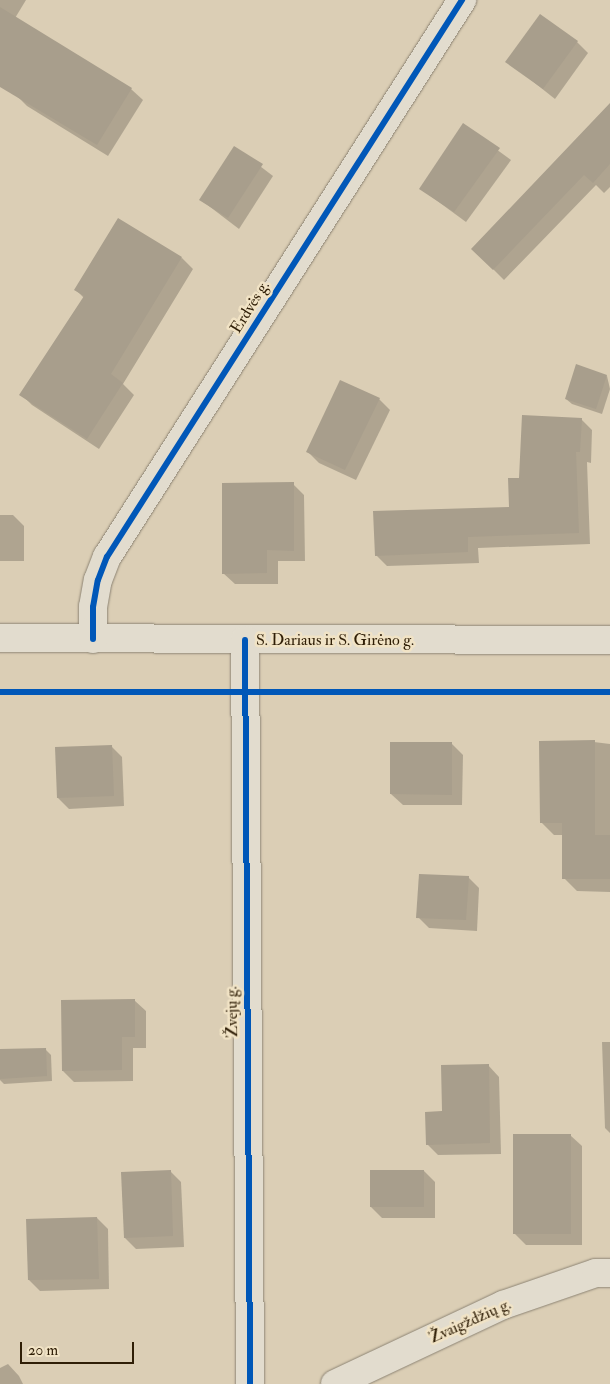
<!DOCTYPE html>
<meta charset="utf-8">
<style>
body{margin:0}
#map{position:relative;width:610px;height:1384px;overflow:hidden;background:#dbceb5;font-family:"IM FELL Double Pica",serif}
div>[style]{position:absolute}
.shadow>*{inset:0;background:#0003}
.building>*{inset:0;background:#a89e8c}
.roads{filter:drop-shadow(0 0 1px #8d8474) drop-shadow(0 0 1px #8d8474)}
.minor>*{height:28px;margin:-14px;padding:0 14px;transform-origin:14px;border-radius:14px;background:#e2dcce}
.cycleway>*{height:6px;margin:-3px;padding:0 3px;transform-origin:3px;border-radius:3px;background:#0057b8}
span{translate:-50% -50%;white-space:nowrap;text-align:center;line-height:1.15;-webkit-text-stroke:5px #f1e3c5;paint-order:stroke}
.street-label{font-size:16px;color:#2f1e06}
.scale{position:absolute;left:20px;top:1342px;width:114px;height:22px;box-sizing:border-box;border:2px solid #2f1e06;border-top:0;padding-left:6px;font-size:15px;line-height:18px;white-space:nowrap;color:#2f1e06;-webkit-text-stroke:4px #f1e3c5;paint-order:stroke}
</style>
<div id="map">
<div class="shadow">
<div style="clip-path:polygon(0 0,26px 0,9px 28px,0 23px)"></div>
<div style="clip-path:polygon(50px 39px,131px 89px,143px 100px,108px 156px,27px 106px,16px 95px)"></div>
<div style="clip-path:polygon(577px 42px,588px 53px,555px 99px,507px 61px)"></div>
<div style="clip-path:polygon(463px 125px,511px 160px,466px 222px,421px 189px)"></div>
<div style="clip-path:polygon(610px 132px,610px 187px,604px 193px,596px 185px,504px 280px,473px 249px)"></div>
<div style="clip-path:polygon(235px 147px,273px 176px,239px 229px,201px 200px)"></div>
<div style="clip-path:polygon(182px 258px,193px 269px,123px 384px,134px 395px,99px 449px,32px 405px,21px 394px,84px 298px,76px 290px)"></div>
<div style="clip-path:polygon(607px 376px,610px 389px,602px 414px,572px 404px,566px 399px)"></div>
<div style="clip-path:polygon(379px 399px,390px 410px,356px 480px,319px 463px,308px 452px)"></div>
<div style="clip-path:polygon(581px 419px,592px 430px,591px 463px,587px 462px,590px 544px,478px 548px,479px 563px,387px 566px,376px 555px,511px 508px,521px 479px)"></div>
<div style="clip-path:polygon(293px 484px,304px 495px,305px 561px,278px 561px,278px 584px,235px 584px,223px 573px)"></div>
<div style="clip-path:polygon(0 515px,13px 515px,24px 526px,24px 561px,0 561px)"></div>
<div style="clip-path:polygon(594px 742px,610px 744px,610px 892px,577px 891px,564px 878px,564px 835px,554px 835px,541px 822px)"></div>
<div style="clip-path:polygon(451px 743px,463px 755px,462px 805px,403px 805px,391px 794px)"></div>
<div style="clip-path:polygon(111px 746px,122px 757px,124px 806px,69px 809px,58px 798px)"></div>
<div style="clip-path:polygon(468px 877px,479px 888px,477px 931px,429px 928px,418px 917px)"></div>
<div style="clip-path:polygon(134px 1000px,146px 1011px,146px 1048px,133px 1048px,133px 1081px,74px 1082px,63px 1071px)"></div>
<div style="clip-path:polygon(602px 1042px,610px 1042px,610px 1133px,605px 1128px)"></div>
<div style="clip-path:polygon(45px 1049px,51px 1055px,52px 1081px,4px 1084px,0 1080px,0 1051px)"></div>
<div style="clip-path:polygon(488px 1065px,499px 1077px,501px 1154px,438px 1155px,427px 1144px,443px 1113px)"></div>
<div style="clip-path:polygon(570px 1135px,582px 1146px,582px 1245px,526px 1245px,515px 1234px)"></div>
<div style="clip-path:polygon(170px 1171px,181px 1182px,184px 1247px,136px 1249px,125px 1238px)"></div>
<div style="clip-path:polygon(424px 1171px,435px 1182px,435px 1218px,382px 1218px,371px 1207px)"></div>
<div style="clip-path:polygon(97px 1218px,108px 1229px,109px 1289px,40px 1291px,29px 1280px)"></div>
<div style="clip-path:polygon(8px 1364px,19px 1376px,23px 1384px,0 1384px,0 1368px)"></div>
</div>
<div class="building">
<div style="clip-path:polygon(0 7px,132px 88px,97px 145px,0 87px)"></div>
<div style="clip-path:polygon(540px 14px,578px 41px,543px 89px,505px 62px)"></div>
<div style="clip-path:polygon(610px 103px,610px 164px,593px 183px,584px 175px,493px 270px,471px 249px)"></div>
<div style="clip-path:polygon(463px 123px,500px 148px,454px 212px,419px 189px)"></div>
<div style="clip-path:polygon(234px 146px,263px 164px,228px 218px,199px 200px)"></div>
<div style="clip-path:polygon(118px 218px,182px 257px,111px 374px,123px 383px,87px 439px,19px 395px,84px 296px,74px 290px)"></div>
<div style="clip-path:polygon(576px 364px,607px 375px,596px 409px,565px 399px)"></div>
<div style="clip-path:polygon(340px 380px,380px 398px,345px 470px,306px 452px)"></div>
<div style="clip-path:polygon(522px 415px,582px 418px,580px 452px,576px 452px,579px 533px,468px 537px,468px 552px,375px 556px,373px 511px,509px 507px,508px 478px,519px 478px)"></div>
<div style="clip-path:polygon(294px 482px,294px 551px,267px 550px,267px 573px,222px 574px,222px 483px)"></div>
<div style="clip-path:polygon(595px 740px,595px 835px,610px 835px,610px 879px,562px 879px,562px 823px,540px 823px,539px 741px)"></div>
<div style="clip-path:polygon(390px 742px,452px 742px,452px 795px,390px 794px)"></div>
<div style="clip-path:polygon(112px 745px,114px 796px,57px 798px,55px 747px)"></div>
<div style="clip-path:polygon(419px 874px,469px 876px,466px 920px,416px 918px)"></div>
<div style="clip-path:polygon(135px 999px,135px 1037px,122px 1037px,122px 1070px,62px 1071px,61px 1000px)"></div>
<div style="clip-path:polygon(46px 1048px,47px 1076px,0 1079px,0 1049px)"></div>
<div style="clip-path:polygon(489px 1064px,490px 1143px,426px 1145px,425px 1112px,442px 1111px,441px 1065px)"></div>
<div style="clip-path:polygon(513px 1134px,571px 1134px,571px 1234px,513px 1234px)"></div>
<div style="clip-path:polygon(171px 1170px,173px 1236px,124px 1238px,121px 1172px)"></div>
<div style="clip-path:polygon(370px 1170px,424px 1170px,424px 1207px,370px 1207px)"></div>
<div style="clip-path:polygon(97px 1217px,99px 1279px,28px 1280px,26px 1219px)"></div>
</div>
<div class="roads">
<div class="minor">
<div style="left:0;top:638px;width:610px;rotate:0.19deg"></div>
<div style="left:93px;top:639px;width:32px;rotate:-90deg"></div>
<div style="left:93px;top:607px;width:27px;rotate:-80deg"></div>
<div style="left:98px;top:580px;width:25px;rotate:-69deg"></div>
<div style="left:107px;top:557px;width:661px;rotate:-57.49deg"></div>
<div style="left:245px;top:640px;width:744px;rotate:89.61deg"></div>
<div style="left:335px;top:1384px;width:186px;rotate:-25.2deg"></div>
<div style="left:503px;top:1305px;width:98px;rotate:-19deg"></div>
<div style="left:596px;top:1273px;width:14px"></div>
</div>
</div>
<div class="cycleway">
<div style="left:93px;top:639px;width:32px;rotate:-90deg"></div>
<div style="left:93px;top:607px;width:27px;rotate:-80deg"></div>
<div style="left:98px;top:580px;width:25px;rotate:-69deg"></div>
<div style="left:107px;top:557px;width:661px;rotate:-57.49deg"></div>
<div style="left:245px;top:640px;width:744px;rotate:89.61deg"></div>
<div style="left:0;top:692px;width:610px"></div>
</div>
<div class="street-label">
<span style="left:250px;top:307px;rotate:-58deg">Erdvės g.</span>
<span style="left:335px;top:640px">S. Dariaus ir S. Girėno g.</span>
<span style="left:232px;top:1012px;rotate:-91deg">Žvejų g.</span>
<span style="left:470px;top:1321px;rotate:-24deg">Žvaigždžių g.</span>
</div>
<div class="scale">20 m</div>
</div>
